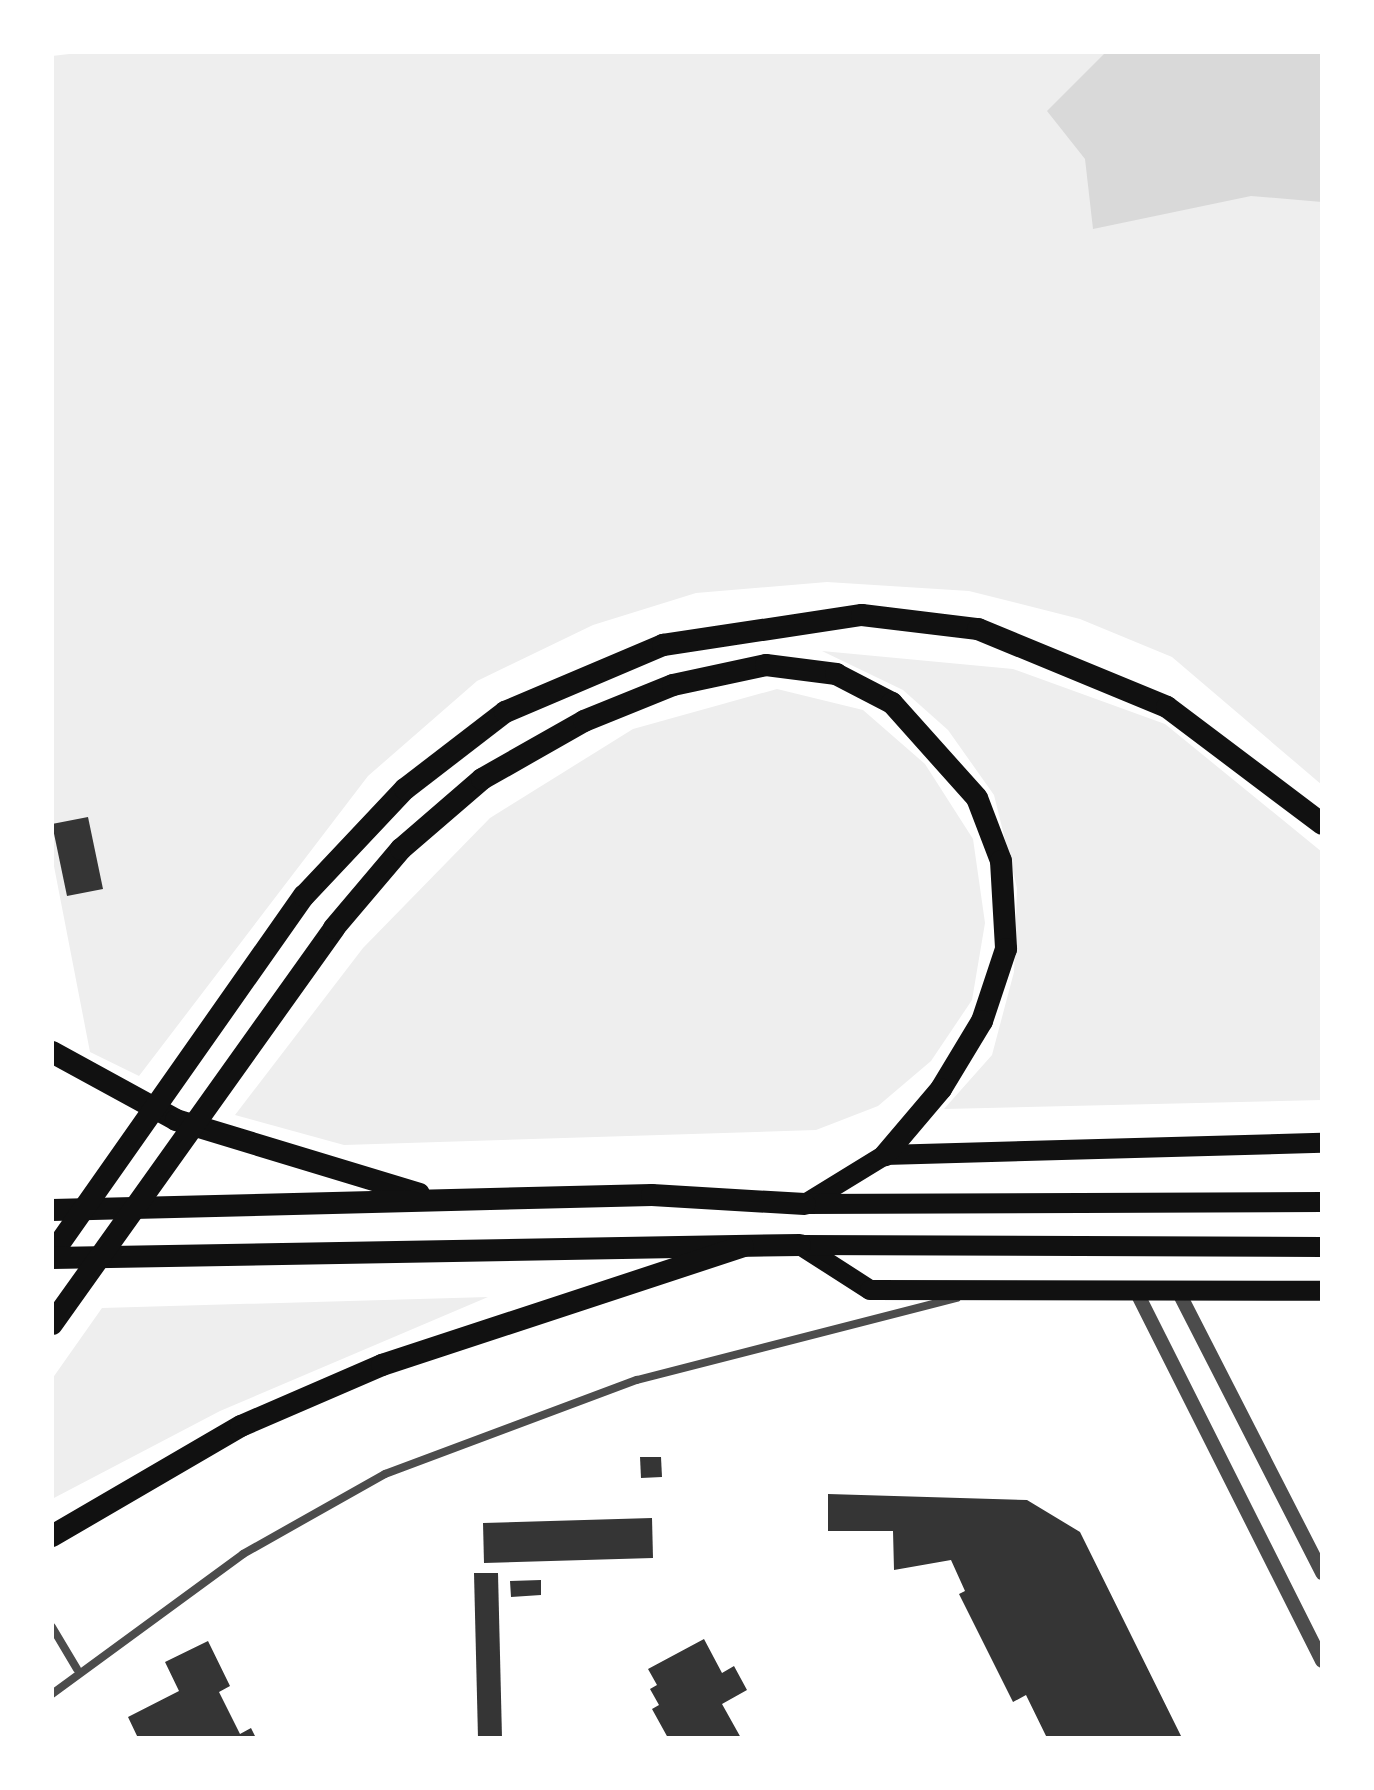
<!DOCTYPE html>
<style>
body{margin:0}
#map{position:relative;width:1374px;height:1790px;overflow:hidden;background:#fff;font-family:"Crimson Pro",serif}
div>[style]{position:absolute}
.green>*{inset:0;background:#eee}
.water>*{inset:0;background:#d9d9d9}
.building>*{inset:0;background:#353535}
.minor>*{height:8px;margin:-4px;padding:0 4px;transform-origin:4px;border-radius:4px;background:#4c4c4c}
.tertiary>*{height:14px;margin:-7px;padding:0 7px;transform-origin:7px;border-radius:7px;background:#4c4c4c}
.primary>*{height:20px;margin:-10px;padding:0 10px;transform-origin:10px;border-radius:10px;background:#111}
.trunk>*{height:22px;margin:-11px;padding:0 11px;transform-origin:11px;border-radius:11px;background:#111}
span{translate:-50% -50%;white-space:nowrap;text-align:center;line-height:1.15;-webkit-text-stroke:8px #fff;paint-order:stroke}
.frame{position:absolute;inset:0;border:54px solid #fff;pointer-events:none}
</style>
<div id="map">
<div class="green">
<div style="clip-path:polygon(86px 52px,1322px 52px,1322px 785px,1172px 657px,1080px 619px,969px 591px,827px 582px,696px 593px,593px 625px,477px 681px,368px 776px,139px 1076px,90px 1052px,52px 856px,52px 56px)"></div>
<div style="clip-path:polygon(822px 651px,1013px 669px,1165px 724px,1322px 852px,1322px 1100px,944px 1109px,992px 1055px,1014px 972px,1017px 888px,994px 795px,948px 730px,903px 690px)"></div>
<div style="clip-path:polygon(777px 689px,863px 710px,925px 764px,973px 839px,985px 923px,972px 1000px,931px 1061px,878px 1106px,816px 1130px,344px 1145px,235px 1115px,363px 948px,490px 818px,633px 729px)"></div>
<div style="clip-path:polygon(488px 1297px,220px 1411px,52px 1499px,52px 1379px,102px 1308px)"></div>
</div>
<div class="water">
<div style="clip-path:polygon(1106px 52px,1322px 52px,1322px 202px,1251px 196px,1093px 229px,1085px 159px,1047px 111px)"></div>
</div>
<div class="building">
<div style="clip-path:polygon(88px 817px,103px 889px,67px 896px,52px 824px)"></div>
<div style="clip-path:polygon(640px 1457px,661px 1457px,662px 1477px,641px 1478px)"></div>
<div style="clip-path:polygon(828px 1494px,1027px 1500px,1080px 1532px,1182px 1738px,1047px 1738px,1026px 1695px,1013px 1702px,959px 1594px,965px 1591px,951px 1560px,894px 1570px,893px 1531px,828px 1531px)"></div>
<div style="clip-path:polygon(652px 1518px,653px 1558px,484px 1563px,483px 1523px)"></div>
<div style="clip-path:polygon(474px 1573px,498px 1573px,502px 1738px,478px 1738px)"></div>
<div style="clip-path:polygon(541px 1580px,541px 1595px,511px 1597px,510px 1581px)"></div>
<div style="clip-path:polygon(704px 1639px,722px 1673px,734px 1666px,747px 1690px,722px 1704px,741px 1738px,668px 1738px,652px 1709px,659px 1705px,650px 1689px,657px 1685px,648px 1669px)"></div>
<div style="clip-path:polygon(208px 1641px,230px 1686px,219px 1692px,240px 1734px,251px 1728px,256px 1738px,138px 1738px,128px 1717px,179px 1691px,165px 1662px)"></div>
</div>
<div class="minor">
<div style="left:52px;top:1627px;width:49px;rotate:59.2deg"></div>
<div style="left:52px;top:1694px;width:237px;rotate:-36.2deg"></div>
<div style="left:243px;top:1554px;width:163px;rotate:-29.4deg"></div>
<div style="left:385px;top:1474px;width:269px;rotate:-20.5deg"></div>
<div style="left:637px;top:1380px;width:330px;rotate:-14.4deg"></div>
</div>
<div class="tertiary">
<div style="left:1136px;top:1291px;width:414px;rotate:63.3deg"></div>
<div style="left:1178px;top:1291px;width:317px;rotate:62.9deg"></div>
</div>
<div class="primary">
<div style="left:805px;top:1204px;width:94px;rotate:-31.5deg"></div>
<div style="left:885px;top:1155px;width:437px;rotate:-1.6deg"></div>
<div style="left:805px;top:1204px;width:517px;rotate:-0.22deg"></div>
<div style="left:800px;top:1245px;width:83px;rotate:32.7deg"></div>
<div style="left:870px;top:1290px;width:452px;rotate:0.1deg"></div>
<div style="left:800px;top:1245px;width:522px;rotate:0.22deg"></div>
</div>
<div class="trunk">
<div style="left:52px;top:1052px;width:141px;rotate:28.7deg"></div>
<div style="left:176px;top:1120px;width:254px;rotate:16.9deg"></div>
<div style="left:52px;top:1210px;width:600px;rotate:-1.43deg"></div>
<div style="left:652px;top:1195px;width:153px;rotate:3.4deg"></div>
<div style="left:52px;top:1254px;width:438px;rotate:-54.9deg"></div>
<div style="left:304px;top:896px;width:147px;rotate:-46.7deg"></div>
<div style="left:405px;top:789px;width:126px;rotate:-37.6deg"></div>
<div style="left:505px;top:712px;width:172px;rotate:-23deg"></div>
<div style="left:663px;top:645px;width:201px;rotate:-8.6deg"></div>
<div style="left:862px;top:615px;width:117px;rotate:6.9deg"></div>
<div style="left:978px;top:629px;width:204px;rotate:22.4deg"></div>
<div style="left:1167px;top:707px;width:194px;rotate:37deg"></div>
<div style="left:52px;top:1258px;width:748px;rotate:-1deg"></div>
<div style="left:52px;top:1324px;width:486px;rotate:-54.5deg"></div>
<div style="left:334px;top:928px;width:104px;rotate:-49.7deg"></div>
<div style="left:401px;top:849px;width:107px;rotate:-40.8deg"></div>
<div style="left:482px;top:779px;width:117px;rotate:-29.6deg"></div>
<div style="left:584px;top:721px;width:96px;rotate:-22deg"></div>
<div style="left:673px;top:685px;width:95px;rotate:-12.1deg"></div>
<div style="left:766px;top:665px;width:71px;rotate:7.3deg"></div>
<div style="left:836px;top:674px;width:63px;rotate:27.4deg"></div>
<div style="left:892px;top:703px;width:127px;rotate:48.2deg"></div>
<div style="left:977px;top:798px;width:67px;rotate:69.1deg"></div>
<div style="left:1001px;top:861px;width:88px;rotate:86.7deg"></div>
<div style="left:1006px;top:949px;width:76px;rotate:108.4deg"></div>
<div style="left:982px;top:1021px;width:79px;rotate:121.1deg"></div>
<div style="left:941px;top:1089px;width:87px;rotate:130.3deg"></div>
<div style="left:52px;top:1536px;width:219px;rotate:-30.2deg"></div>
<div style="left:241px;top:1426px;width:154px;rotate:-23.4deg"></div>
<div style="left:382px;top:1365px;width:380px;rotate:-18.2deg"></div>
</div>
<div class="frame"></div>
</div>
